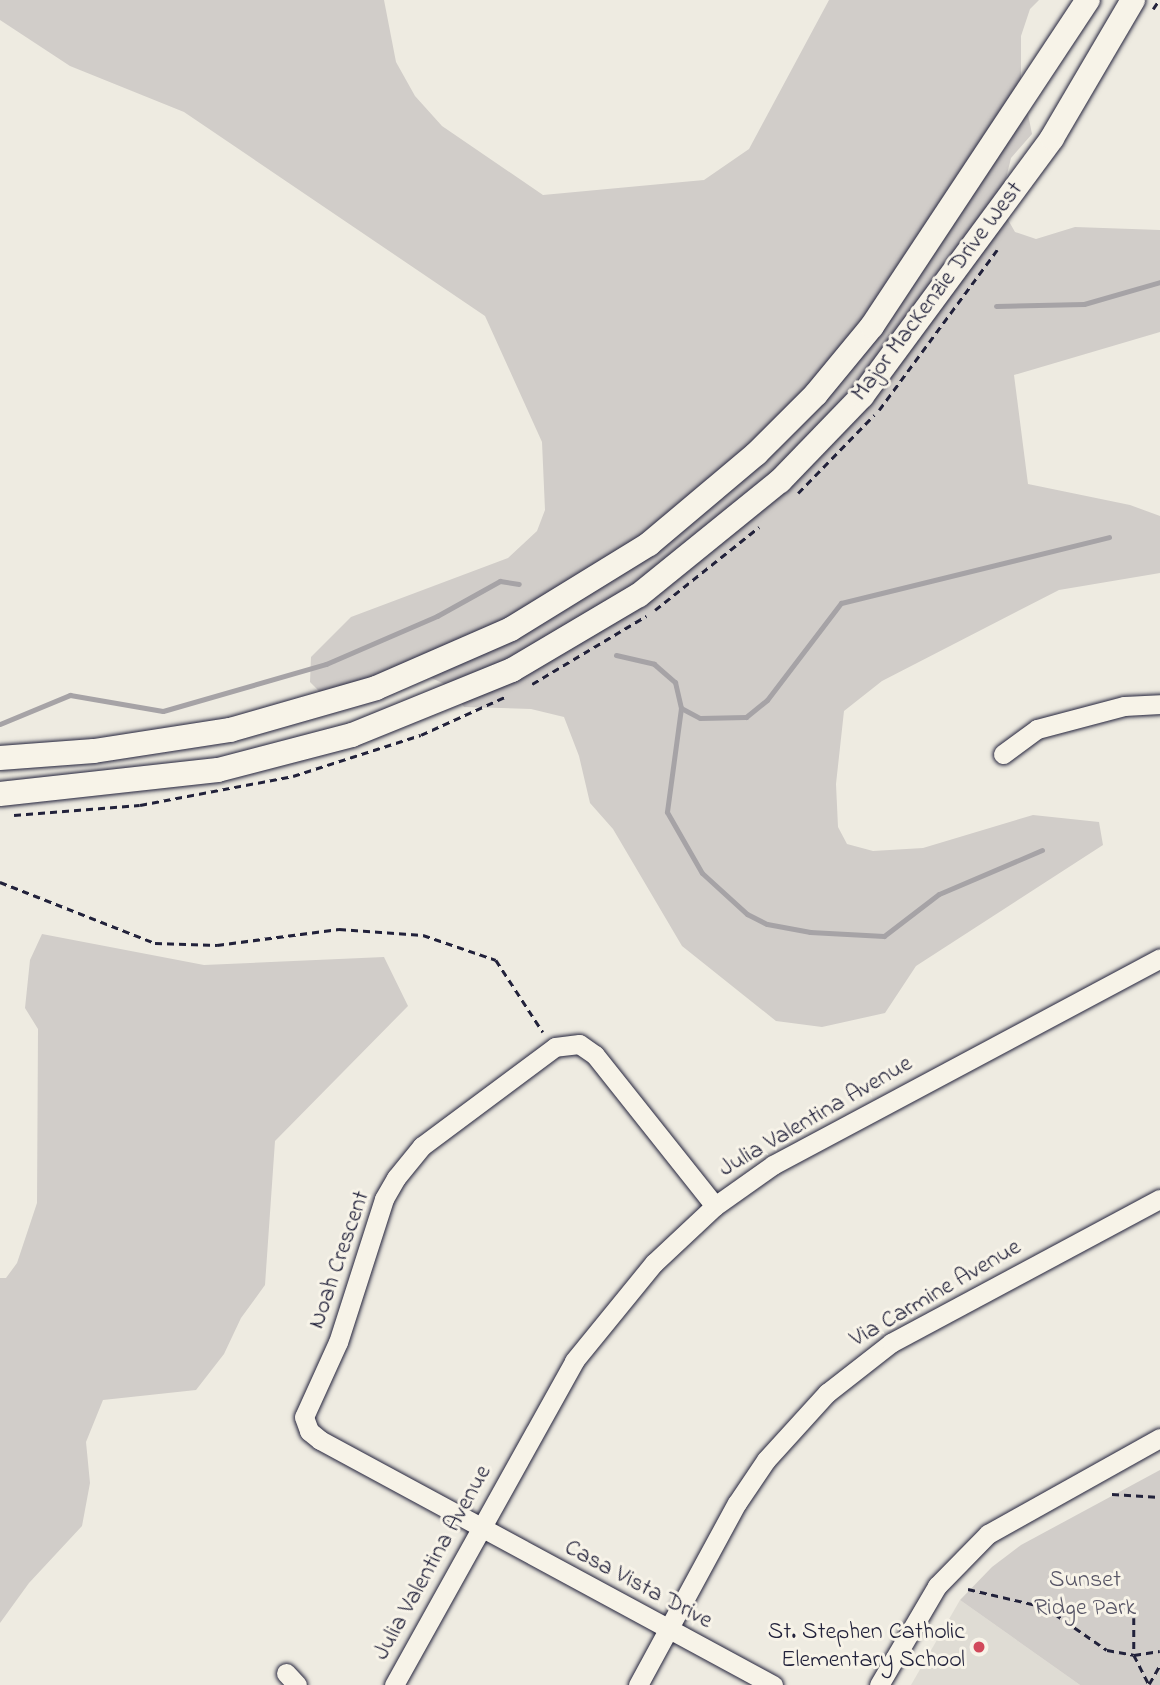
<!DOCTYPE html>
<style>
body{margin:0}
#map{position:relative;width:1160px;height:1685px;overflow:hidden;background:#eeebe1;font-family:"Indie Flower",sans-serif}
div>[style]{position:absolute}
.built>*{inset:0;background:#dfdcd4}
.green>*{inset:0;background:#d1cdc9}
.stream>*{height:5px;margin:-2.5px;padding:0 2.5px;transform-origin:2.5px;border-radius:2.5px;background:#a6a3a6}
.path>*{height:2.5px;margin-top:-1.25px;transform-origin:0;background:repeating-linear-gradient(90deg,#22223b 0 7px,transparent 0 12px)}
.roads{filter:drop-shadow(0 0 2px #22223b) drop-shadow(0 0 2px #22223b)}
.minor>*{height:19px;margin:-9.5px;padding:0 9.5px;transform-origin:9.5px;border-radius:9.5px;background:#f7f3e8}
.major>*{height:24px;margin:-12px;padding:0 12px;transform-origin:12px;border-radius:12px;background:#f7f3e8}
.dots>*{width:19px;height:19px;translate:-50% -50%;box-sizing:border-box;border:4px solid #f7f3e8;border-radius:50%}
span{translate:-50% -50%;white-space:nowrap;text-align:center;line-height:1.15;-webkit-text-stroke:6px #f7f3e8;paint-order:stroke}
.street-label{font-size:24px;color:#22223b}
.park-label{font-size:24px;color:#575566}
.poi-label{font-size:24px;color:#22223b}
.right{translate:-100% -50%;text-align:right}
</style>
<div id="map">
<div class="built">
<div style="clip-path:polygon(960px 1600px,1080px 1685px,911px 1685px)"></div>
</div>
<div class="green">
<div style="clip-path:polygon(0 0,384px 0,396px 62px,415px 96px,442px 126px,543px 195px,704px 180px,749px 149px,829px 0,1039px 0,1030px 9px,1021px 36px,1021px 79px,1032px 134px,1011px 158px,1001px 199px,1003px 211px,1015px 232px,1036px 239px,1075px 227px,1160px 230px,1160px 332px,1014px 375px,1028px 484px,1130px 505px,1160px 516px,1160px 573px,1059px 590px,882px 681px,844px 711px,836px 784px,838px 827px,847px 844px,873px 851px,923px 848px,1033px 815px,1099px 822px,1103px 845px,916px 966px,885px 1013px,822px 1027px,776px 1021px,682px 946px,613px 829px,590px 803px,579px 756px,564px 717px,531px 709px,464px 707px,451px 687px,427px 676px,320px 692px,310px 682px,311px 657px,351px 617px,508px 558px,537px 531px,545px 510px,542px 442px,485px 316px,184px 112px,70px 66px,0 20px)"></div>
<div style="clip-path:polygon(42px 934px,204px 965px,384px 957px,408px 1006px,275px 1141px,265px 1285px,241px 1318px,224px 1354px,196px 1390px,103px 1400px,86px 1442px,90px 1483px,82px 1526px,29px 1583px,0 1623px,0 1278px,6px 1278px,17px 1263px,37px 1203px,38px 1029px,25px 1008px,30px 960px)"></div>
<div style="clip-path:polygon(1160px 1470px,1160px 1685px,1080px 1685px,960px 1600px,992px 1567px,1021px 1545px)"></div>
</div>
<div class="stream">
<div style="left:996px;top:306px;width:88px;rotate:-1.3deg"></div>
<div style="left:1084px;top:304px;width:79px;rotate:-16.1deg"></div>
<div style="left:616px;top:655px;width:39px;rotate:13deg"></div>
<div style="left:654px;top:664px;width:28px;rotate:41deg"></div>
<div style="left:675px;top:682px;width:27px;rotate:77deg"></div>
<div style="left:681px;top:708px;width:105px;rotate:97.7deg"></div>
<div style="left:667px;top:812px;width:70px;rotate:60.2deg"></div>
<div style="left:702px;top:873px;width:61px;rotate:42.3deg"></div>
<div style="left:747px;top:914px;width:22px;rotate:27deg"></div>
<div style="left:767px;top:924px;width:44px;rotate:10.5deg"></div>
<div style="left:810px;top:932px;width:74px;rotate:3.1deg"></div>
<div style="left:884px;top:936px;width:69px;rotate:-37.4deg"></div>
<div style="left:939px;top:894px;width:112px;rotate:-23.1deg"></div>
<div style="left:681px;top:708px;width:21px;rotate:28deg"></div>
<div style="left:700px;top:718px;width:46px;rotate:-1.2deg"></div>
<div style="left:746px;top:717px;width:27px;rotate:-39deg"></div>
<div style="left:767px;top:700px;width:122px;rotate:-52.7deg"></div>
<div style="left:841px;top:603px;width:276px;rotate:-13.8deg"></div>
<div style="left:0;top:724px;width:76px;rotate:-22.5deg"></div>
<div style="left:70px;top:695px;width:94px;rotate:9.8deg"></div>
<div style="left:163px;top:711px;width:170px;rotate:-16.1deg"></div>
<div style="left:326px;top:664px;width:121px;rotate:-23.4deg"></div>
<div style="left:437px;top:616px;width:72px;rotate:-29.1deg"></div>
<div style="left:500px;top:581px;width:19px;rotate:9deg"></div>
</div>
<div class="path">
<div style="left:1153px;top:9px;width:11px;rotate:-56deg"></div>
<div style="left:879px;top:410px;width:199px;rotate:-53.6deg"></div>
<div style="left:798px;top:493px;width:109px;rotate:-45.7deg"></div>
<div style="left:655px;top:610px;width:133px;rotate:-38.6deg"></div>
<div style="left:532px;top:684px;width:133px;rotate:-30.8deg"></div>
<div style="left:14px;top:815px;width:126px;rotate:-4.5deg"></div>
<div style="left:140px;top:805px;width:156px;rotate:-10.7deg"></div>
<div style="left:293px;top:776px;width:134px;rotate:-17.8deg"></div>
<div style="left:421px;top:735px;width:94px;rotate:-24.4deg"></div>
<div style="left:0;top:882px;width:167px;rotate:21.5deg"></div>
<div style="left:155px;top:943px;width:62px;rotate:1.8deg"></div>
<div style="left:217px;top:945px;width:123px;rotate:-7.5deg"></div>
<div style="left:339px;top:929px;width:84px;rotate:4.1deg"></div>
<div style="left:423px;top:935px;width:77px;rotate:18.9deg"></div>
<div style="left:496px;top:960px;width:86px;rotate:56.9deg"></div>
<div style="left:1112px;top:1494px;width:48px;rotate:3.6deg"></div>
<div style="left:968px;top:1589px;width:79px;rotate:13.2deg"></div>
<div style="left:1045px;top:1607px;width:75px;rotate:34.7deg"></div>
<div style="left:1107px;top:1650px;width:27px;rotate:10deg"></div>
<div style="left:1134px;top:1655px;width:26px;rotate:-9deg"></div>
<div style="left:1134px;top:1618px;width:37px;rotate:90deg"></div>
<div style="left:1134px;top:1655px;width:34px;rotate:63deg"></div>
<div style="left:1149px;top:1684px;width:22px;rotate:-60deg"></div>
</div>
<div class="roads">
<div class="minor">
<div style="left:1003px;top:754px;width:42px;rotate:-36.3deg"></div>
<div style="left:1037px;top:729px;width:90px;rotate:-14.8deg"></div>
<div style="left:1124px;top:706px;width:36px;rotate:-3deg"></div>
<div style="left:715px;top:1206px;width:193px;rotate:-128.5deg"></div>
<div style="left:595px;top:1055px;width:19px;rotate:-145deg"></div>
<div style="left:579px;top:1044px;width:24px;rotate:173deg"></div>
<div style="left:555px;top:1047px;width:166px;rotate:143.3deg"></div>
<div style="left:422px;top:1146px;width:41px;rotate:129.1deg"></div>
<div style="left:396px;top:1178px;width:24px;rotate:120deg"></div>
<div style="left:384px;top:1199px;width:150px;rotate:107.8deg"></div>
<div style="left:338px;top:1342px;width:82px;rotate:114.4deg"></div>
<div style="left:304px;top:1417px;width:15px;rotate:70deg"></div>
<div style="left:309px;top:1431px;width:14px;rotate:39deg"></div>
<div style="left:320px;top:1440px;width:515px;rotate:28.41deg"></div>
<div style="left:286px;top:1673px;width:16px;rotate:47deg"></div>
<div style="left:394px;top:1685px;width:371px;rotate:-60.9deg"></div>
<div style="left:574px;top:1361px;width:127px;rotate:-50.8deg"></div>
<div style="left:654px;top:1263px;width:83px;rotate:-43.1deg"></div>
<div style="left:715px;top:1206px;width:71px;rotate:-35.3deg"></div>
<div style="left:773px;top:1165px;width:439px;rotate:-28.1deg"></div>
<div style="left:638px;top:1685px;width:207px;rotate:-61.5deg"></div>
<div style="left:737px;top:1503px;width:52px;rotate:-56deg"></div>
<div style="left:766px;top:1460px;width:91px;rotate:-47.7deg"></div>
<div style="left:827px;top:1393px;width:81px;rotate:-38deg"></div>
<div style="left:891px;top:1343px;width:305px;rotate:-28.2deg"></div>
<div style="left:879px;top:1685px;width:115px;rotate:-59.6deg"></div>
<div style="left:937px;top:1586px;width:73px;rotate:-45.6deg"></div>
<div style="left:988px;top:1534px;width:197px;rotate:-29.2deg"></div>
</div>
<div class="major">
<div style="left:0;top:758px;width:94px;rotate:-4.3deg"></div>
<div style="left:94px;top:751px;width:138px;rotate:-8.8deg"></div>
<div style="left:230px;top:730px;width:152px;rotate:-16deg"></div>
<div style="left:376px;top:688px;width:147px;rotate:-23.6deg"></div>
<div style="left:511px;top:629px;width:162px;rotate:-31.6deg"></div>
<div style="left:649px;top:544px;width:140px;rotate:-40.1deg"></div>
<div style="left:756px;top:454px;width:85px;rotate:-45deg"></div>
<div style="left:816px;top:394px;width:88px;rotate:-50.5deg"></div>
<div style="left:872px;top:326px;width:391px;rotate:-56.5deg"></div>
<div style="left:0;top:794px;width:219px;rotate:-6.3deg"></div>
<div style="left:218px;top:770px;width:138px;rotate:-14.6deg"></div>
<div style="left:352px;top:735px;width:173px;rotate:-22.1deg"></div>
<div style="left:512px;top:670px;width:147px;rotate:-30.6deg"></div>
<div style="left:639px;top:595px;width:181px;rotate:-39deg"></div>
<div style="left:780px;top:481px;width:118px;rotate:-46deg"></div>
<div style="left:862px;top:396px;width:320px;rotate:-53.6deg"></div>
<div style="left:1052px;top:138px;width:160px;rotate:-59.6deg"></div>
</div>
</div>
<div class="dots">
<div style="left:979px;top:1647px;background:#d1495b"></div>
</div>
<div class="street-label">
<span style="left:938px;top:292px;rotate:-53deg">Major MacKenzie Drive West</span>
<span style="left:816px;top:1117px;rotate:-30deg">Julia Valentina Avenue</span>
<span style="left:340px;top:1260px;rotate:-71deg">Noah Crescent</span>
<span style="left:936px;top:1294px;rotate:-30deg">Via Carmine Avenue</span>
<span style="left:433px;top:1563px;rotate:-61deg">Julia Valentina Avenue</span>
<span style="left:638px;top:1585px;rotate:28deg">Casa Vista Drive</span>
</div>
<div class="park-label">
<span style="left:1085px;top:1595px">Sunset<br>Ridge Park</span>
</div>
<div class="poi-label">
<span class="right" style="left:965px;top:1647px">St. Stephen Catholic<br>Elementary School</span>
</div>
</div>
